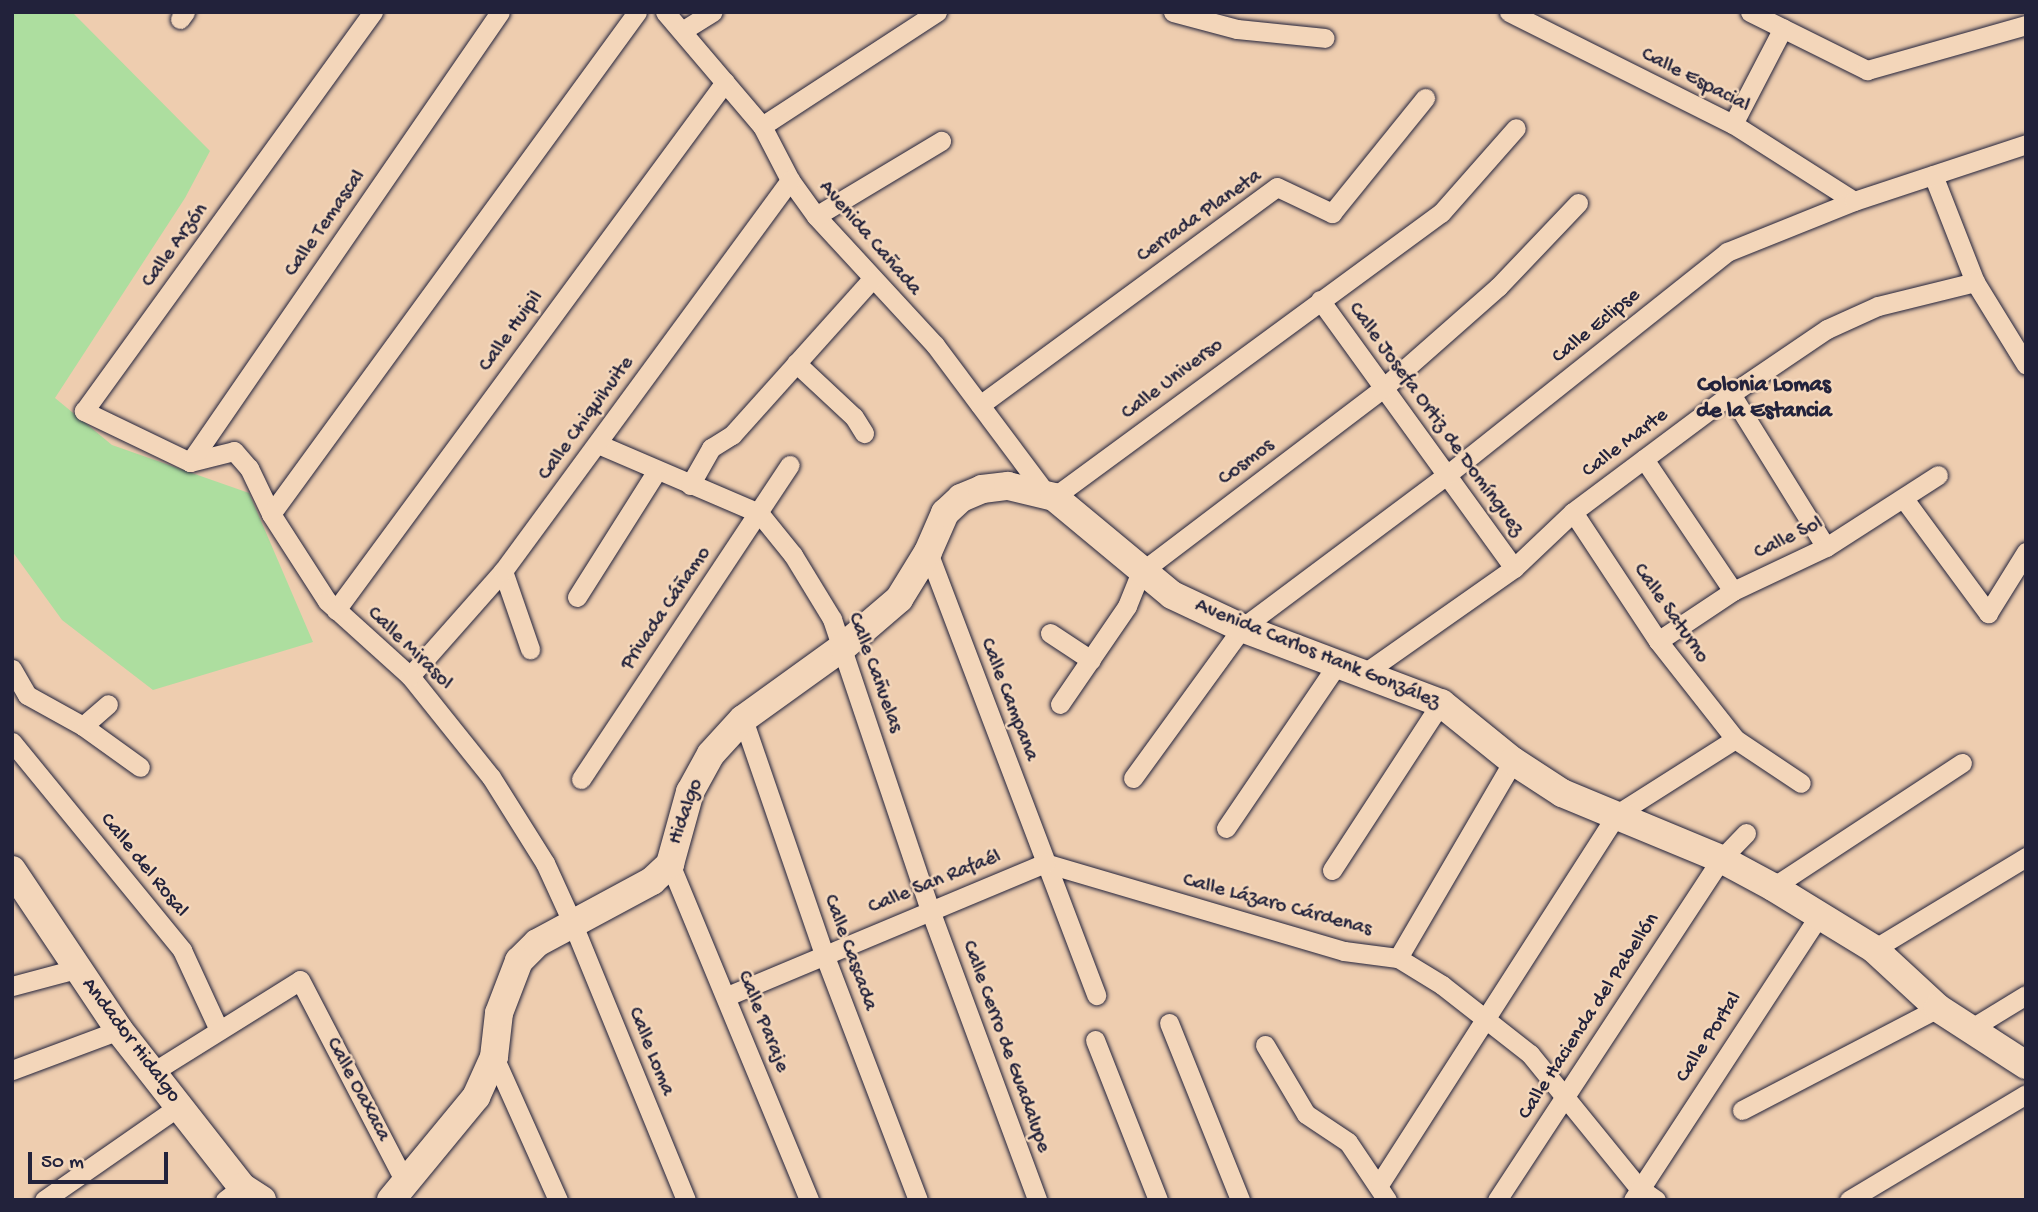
<!DOCTYPE html>
<meta charset="utf-8">
<style>
body{margin:0}
#map{position:relative;width:2038px;height:1212px;overflow:hidden;background:#eecdaf;font-family:"Gochi Hand",sans-serif}
div>[style]{position:absolute}
.green>*{inset:0;background:#adde9f}
.roads{filter:drop-shadow(0 0 2px #22223b) drop-shadow(0 0 2px #22223b)}
.street>*{height:19px;margin:-9.5px;padding:0 9.5px;transform-origin:9.5px;border-radius:9.5px;background:#f3d6ba}
.secondary>*{height:28px;margin:-14px;padding:0 14px;transform-origin:14px;border-radius:14px;background:#f3d6ba}
span{translate:-50% -50%;white-space:nowrap;text-align:center;line-height:1.15;-webkit-text-stroke:5px #f3d6ba;paint-order:stroke}
.street-label{font-size:21px;color:#22223b}
.neighbourhood-label{font-size:23px;color:#22223b;font-weight:700}
.frame{position:absolute;inset:0;border:14px solid #22223b;pointer-events:none}
.scale{position:absolute;left:28px;top:1152px;width:140px;height:32px;box-sizing:border-box;border:4px solid #22223b;border-top:0;padding-left:9px;font-size:21px;line-height:24px;white-space:nowrap;color:#22223b;-webkit-text-stroke:5px #f3d6ba;paint-order:stroke}
</style>
<div id="map">
<div class="green">
<div style="clip-path:polygon(12px 12px,72px 12px,210px 151px,185px 198px,55px 398px,112px 445px,249px 493px,313px 642px,153px 690px,62px 620px,12px 551px)"></div>
</div>
<div class="roads">
<div class="street">
<div style="left:665px;top:12px;width:150px;rotate:49.6deg"></div>
<div style="left:762px;top:126px;width:61px;rotate:62.6deg"></div>
<div style="left:790px;top:180px;width:44px;rotate:54.2deg"></div>
<div style="left:816px;top:216px;width:176px;rotate:47.3deg"></div>
<div style="left:935px;top:345px;width:184px;rotate:53.2deg"></div>
<div style="left:1173px;top:12px;width:66px;rotate:14.9deg"></div>
<div style="left:1237px;top:29px;width:88px;rotate:5.8deg"></div>
<div style="left:1509px;top:12px;width:250px;rotate:26.6deg"></div>
<div style="left:1733px;top:124px;width:143px;rotate:32.5deg"></div>
<div style="left:1750px;top:12px;width:131px;rotate:26.4deg"></div>
<div style="left:1867px;top:70px;width:165px;rotate:-15.8deg"></div>
<div style="left:180px;top:19px;width:9px;rotate:-54deg"></div>
<div style="left:682px;top:31px;width:36px;rotate:-32deg"></div>
<div style="left:1733px;top:124px;width:108px;rotate:-62.5deg"></div>
<div style="left:762px;top:126px;width:209px;rotate:-33.1deg"></div>
<div style="left:1933px;top:175px;width:115px;rotate:68.6deg"></div>
<div style="left:1975px;top:282px;width:97px;rotate:58.4deg"></div>
<div style="left:816px;top:216px;width:146px;rotate:-31deg"></div>
<div style="left:1320px;top:300px;width:331px;rotate:54.1deg"></div>
<div style="left:796px;top:363px;width:79px;rotate:43deg"></div>
<div style="left:854px;top:417px;width:19px;rotate:58deg"></div>
<div style="left:1731px;top:394px;width:180px;rotate:58.2deg"></div>
<div style="left:980px;top:405px;width:368px;rotate:-36.3deg"></div>
<div style="left:1277px;top:187px;width:61px;rotate:25.3deg"></div>
<div style="left:1332px;top:213px;width:148px;rotate:-51deg"></div>
<div style="left:598px;top:444px;width:175px;rotate:23.2deg"></div>
<div style="left:759px;top:513px;width:54px;rotate:51deg"></div>
<div style="left:793px;top:555px;width:75px;rotate:58.6deg"></div>
<div style="left:832px;top:619px;width:307px;rotate:71.4deg"></div>
<div style="left:930px;top:910px;width:309px;rotate:69.7deg"></div>
<div style="left:1644px;top:459px;width:159px;rotate:56deg"></div>
<div style="left:190px;top:462px;width:45px;rotate:-14deg"></div>
<div style="left:234px;top:451px;width:23px;rotate:49deg"></div>
<div style="left:249px;top:468px;width:51px;rotate:64.4deg"></div>
<div style="left:271px;top:514px;width:103px;rotate:57.2deg"></div>
<div style="left:327px;top:601px;width:112px;rotate:42.1deg"></div>
<div style="left:410px;top:676px;width:129px;rotate:51.3deg"></div>
<div style="left:491px;top:777px;width:102px;rotate:57.9deg"></div>
<div style="left:545px;top:863px;width:65px;rotate:65.4deg"></div>
<div style="left:572px;top:922px;width:300px;rotate:67.7deg"></div>
<div style="left:190px;top:462px;width:118px;rotate:-154.3deg"></div>
<div style="left:84px;top:411px;width:493px;rotate:-54.1deg"></div>
<div style="left:190px;top:462px;width:546px;rotate:-55.44deg"></div>
<div style="left:690px;top:485px;width:43px;rotate:-60.4deg"></div>
<div style="left:711px;top:448px;width:25px;rotate:-32deg"></div>
<div style="left:732px;top:435px;width:208px;rotate:-48.1deg"></div>
<div style="left:1054px;top:497px;width:480px;rotate:-36.3deg"></div>
<div style="left:1441px;top:213px;width:113px;rotate:-48.6deg"></div>
<div style="left:1904px;top:499px;width:142px;rotate:53.6deg"></div>
<div style="left:1988px;top:613px;width:72px;rotate:-58.1deg"></div>
<div style="left:1573px;top:512px;width:154px;rotate:56.6deg"></div>
<div style="left:1658px;top:641px;width:125px;rotate:51.8deg"></div>
<div style="left:1735px;top:739px;width:79px;rotate:33.7deg"></div>
<div style="left:271px;top:514px;width:621px;rotate:-53.9deg"></div>
<div style="left:928px;top:552px;width:474px;rotate:69.2deg"></div>
<div style="left:503px;top:571px;width:83px;rotate:70.9deg"></div>
<div style="left:577px;top:597px;width:148px;rotate:-57.7deg"></div>
<div style="left:336px;top:610px;width:656px;rotate:-53.62deg"></div>
<div style="left:1050px;top:633px;width:49px;rotate:33.4deg"></div>
<div style="left:1658px;top:641px;width:90px;rotate:-33.7deg"></div>
<div style="left:1733px;top:591px;width:103px;rotate:-25.3deg"></div>
<div style="left:1826px;top:547px;width:133px;rotate:-32.7deg"></div>
<div style="left:12px;top:669px;width:30px;rotate:60deg"></div>
<div style="left:27px;top:695px;width:64px;rotate:29deg"></div>
<div style="left:83px;top:726px;width:70px;rotate:35.7deg"></div>
<div style="left:1366px;top:672px;width:181px;rotate:-35.1deg"></div>
<div style="left:1514px;top:568px;width:81px;rotate:-43.5deg"></div>
<div style="left:1573px;top:512px;width:197px;rotate:-36.8deg"></div>
<div style="left:1731px;top:394px;width:116px;rotate:-34.1deg"></div>
<div style="left:1827px;top:329px;width:56px;rotate:-24.3deg"></div>
<div style="left:1878px;top:306px;width:100px;rotate:-13.9deg"></div>
<div style="left:410px;top:676px;width:140px;rotate:-48.5deg"></div>
<div style="left:503px;top:571px;width:485px;rotate:-53.7deg"></div>
<div style="left:1060px;top:704px;width:119px;rotate:-55.6deg"></div>
<div style="left:1127px;top:606px;width:37px;rotate:-68deg"></div>
<div style="left:1141px;top:572px;width:301px;rotate:-37.2deg"></div>
<div style="left:1381px;top:390px;width:156px;rotate:-41.4deg"></div>
<div style="left:1498px;top:287px;width:116px;rotate:-46.4deg"></div>
<div style="left:743px;top:719px;width:249px;rotate:71deg"></div>
<div style="left:824px;top:954px;width:263px;rotate:69.1deg"></div>
<div style="left:83px;top:726px;width:33px;rotate:-41deg"></div>
<div style="left:12px;top:742px;width:269px;rotate:50.7deg"></div>
<div style="left:182px;top:950px;width:88px;rotate:65.2deg"></div>
<div style="left:1133px;top:778px;width:185px;rotate:-54deg"></div>
<div style="left:1242px;top:628px;width:257px;rotate:-36.8deg"></div>
<div style="left:1448px;top:474px;width:357px;rotate:-38.5deg"></div>
<div style="left:1727px;top:252px;width:137px;rotate:-21.9deg"></div>
<div style="left:1854px;top:201px;width:181px;rotate:-18.3deg"></div>
<div style="left:581px;top:779px;width:377px;rotate:-56.4deg"></div>
<div style="left:1226px;top:828px;width:199px;rotate:-55.8deg"></div>
<div style="left:1045px;top:863px;width:312px;rotate:16.4deg"></div>
<div style="left:1344px;top:951px;width:54px;rotate:7.4deg"></div>
<div style="left:1398px;top:958px;width:52px;rotate:31.5deg"></div>
<div style="left:1442px;top:985px;width:112px;rotate:38.1deg"></div>
<div style="left:1530px;top:1054px;width:173px;rotate:50.9deg"></div>
<div style="left:1639px;top:1188px;width:21px;rotate:35deg"></div>
<div style="left:670px;top:864px;width:364px;rotate:67.5deg"></div>
<div style="left:1332px;top:870px;width:199px;rotate:-56.9deg"></div>
<div style="left:1773px;top:887px;width:226px;rotate:-33.3deg"></div>
<div style="left:1874px;top:949px;width:178px;rotate:-31.2deg"></div>
<div style="left:1398px;top:958px;width:228px;rotate:-59.7deg"></div>
<div style="left:12px;top:986px;width:66px;rotate:-14.9deg"></div>
<div style="left:727px;top:996px;width:345px;rotate:-22.7deg"></div>
<div style="left:1169px;top:1023px;width:191px;rotate:68.1deg"></div>
<div style="left:1972px;top:1028px;width:63px;rotate:-31.4deg"></div>
<div style="left:1095px;top:1040px;width:172px;rotate:68.5deg"></div>
<div style="left:1265px;top:1045px;width:80px;rotate:59.3deg"></div>
<div style="left:1306px;top:1114px;width:50px;rotate:33.7deg"></div>
<div style="left:1348px;top:1142px;width:70px;rotate:56.1deg"></div>
<div style="left:494px;top:1057px;width:157px;rotate:65.9deg"></div>
<div style="left:12px;top:1070px;width:114px;rotate:-20.5deg"></div>
<div style="left:153px;top:1072px;width:173px;rotate:-32deg"></div>
<div style="left:300px;top:980px;width:230px;rotate:62.5deg"></div>
<div style="left:1742px;top:1110px;width:221px;rotate:-27.5deg"></div>
<div style="left:1380px;top:1183px;width:439px;rotate:-57.3deg"></div>
<div style="left:1617px;top:814px;width:140px;rotate:-32.4deg"></div>
<div style="left:44px;top:1200px;width:165px;rotate:-34.8deg"></div>
<div style="left:225px;top:1200px;width:21px;rotate:-37deg"></div>
<div style="left:1497px;top:1200px;width:408px;rotate:-56.7deg"></div>
<div style="left:1721px;top:859px;width:36px;rotate:-46deg"></div>
<div style="left:1633px;top:1200px;width:342px;rotate:-56.8deg"></div>
<div style="left:1849px;top:1200px;width:206px;rotate:-30.9deg"></div>
</div>
<div class="secondary">
<div style="left:12px;top:870px;width:192px;rotate:56.2deg"></div>
<div style="left:119px;top:1030px;width:199px;rotate:51.9deg"></div>
<div style="left:242px;top:1187px;width:24px;rotate:33deg"></div>
<div style="left:391px;top:1200px;width:134px;rotate:-50.5deg"></div>
<div style="left:476px;top:1097px;width:44px;rotate:-65.8deg"></div>
<div style="left:494px;top:1057px;width:44px;rotate:-83.5deg"></div>
<div style="left:499px;top:1013px;width:56px;rotate:-69deg"></div>
<div style="left:519px;top:961px;width:25px;rotate:-45deg"></div>
<div style="left:537px;top:943px;width:131px;rotate:-28.3deg"></div>
<div style="left:652px;top:881px;width:25px;rotate:-43deg"></div>
<div style="left:670px;top:864px;width:75px;rotate:-74.5deg"></div>
<div style="left:690px;top:792px;width:43px;rotate:-61.1deg"></div>
<div style="left:711px;top:754px;width:47px;rotate:-47.6deg"></div>
<div style="left:743px;top:719px;width:123px;rotate:-35.8deg"></div>
<div style="left:843px;top:647px;width:74px;rotate:-40.6deg"></div>
<div style="left:899px;top:599px;width:55px;rotate:-58.3deg"></div>
<div style="left:928px;top:552px;width:43px;rotate:-66.4deg"></div>
<div style="left:945px;top:513px;width:22px;rotate:-43deg"></div>
<div style="left:961px;top:498px;width:23px;rotate:-23deg"></div>
<div style="left:982px;top:489px;width:26px;rotate:-7deg"></div>
<div style="left:1008px;top:486px;width:47px;rotate:13.4deg"></div>
<div style="left:1054px;top:497px;width:153px;rotate:39.7deg"></div>
<div style="left:1172px;top:595px;width:77px;rotate:25.2deg"></div>
<div style="left:1242px;top:628px;width:213px;rotate:20.7deg"></div>
<div style="left:1441px;top:703px;width:92px;rotate:38.9deg"></div>
<div style="left:1513px;top:761px;width:59px;rotate:33.1deg"></div>
<div style="left:1562px;top:793px;width:172px;rotate:22.5deg"></div>
<div style="left:1721px;top:859px;width:59px;rotate:28.3deg"></div>
<div style="left:1773px;top:887px;width:119px;rotate:31.5deg"></div>
<div style="left:1874px;top:949px;width:87px;rotate:42.7deg"></div>
<div style="left:1938px;top:1008px;width:105px;rotate:32.9deg"></div>
</div>
</div>
<div class="street-label">
<span style="left:1695px;top:81px;rotate:27deg">Calle Espacial</span>
<span style="left:1200px;top:217px;rotate:-35deg">Cerrada Planeta</span>
<span style="left:326px;top:224px;rotate:-55deg">Calle Temascal</span>
<span style="left:869px;top:239px;rotate:49deg">Avenida Cañada</span>
<span style="left:176px;top:246px;rotate:-54deg">Calle Arzón</span>
<span style="left:1597px;top:327px;rotate:-39deg">Calle Eclipse</span>
<span style="left:512px;top:332px;rotate:-54deg">Calle Huipil</span>
<span style="left:1173px;top:380px;rotate:-37deg">Calle Universo</span>
<span style="left:587px;top:419px;rotate:-54deg">Calle Chiquihuite</span>
<span style="left:1435px;top:420px;rotate:54deg">Calle Josefa Ortiz de Domínguez</span>
<span style="left:1626px;top:444px;rotate:-37deg">Calle Marte</span>
<span style="left:1247px;top:463px;rotate:-37deg">Cosmos</span>
<span style="left:1789px;top:539px;rotate:-26deg">Calle Sol</span>
<span style="left:667px;top:609px;rotate:-56deg">Privada Cáñamo</span>
<span style="left:1670px;top:614px;rotate:55deg">Calle Saturno</span>
<span style="left:409px;top:649px;rotate:44deg">Calle Mirasol</span>
<span style="left:1317px;top:655px;rotate:22deg">Avenida Carlos Hank González</span>
<span style="left:874px;top:673px;rotate:70deg">Calle Cañuelas</span>
<span style="left:1008px;top:700px;rotate:69deg">Calle Campana</span>
<span style="left:687px;top:812px;rotate:-71deg">Hidalgo</span>
<span style="left:143px;top:866px;rotate:51deg">Calle del Rosal</span>
<span style="left:935px;top:883px;rotate:-22deg">Calle San Rafaél</span>
<span style="left:1277px;top:906px;rotate:15deg">Calle Lázaro Cárdenas</span>
<span style="left:849px;top:953px;rotate:70deg">Calle Cascada</span>
<span style="left:1590px;top:1017px;rotate:-57deg">Calle Hacienda del Pabellón</span>
<span style="left:762px;top:1022px;rotate:68deg">Calle Paraje</span>
<span style="left:1710px;top:1038px;rotate:-57deg">Calle Portal</span>
<span style="left:130px;top:1041px;rotate:53deg">Andador Hidalgo</span>
<span style="left:1005px;top:1047px;rotate:70deg">Calle Cerro de Guadalupe</span>
<span style="left:650px;top:1052px;rotate:68deg">Calle Loma</span>
<span style="left:357px;top:1090px;rotate:62deg">Calle Oaxaca</span>
</div>
<div class="neighbourhood-label">
<span style="left:1764px;top:399px">Colonia Lomas<br>de la Estancia</span>
</div>
<div class="frame"></div>
<div class="scale">50 m</div>
</div>
